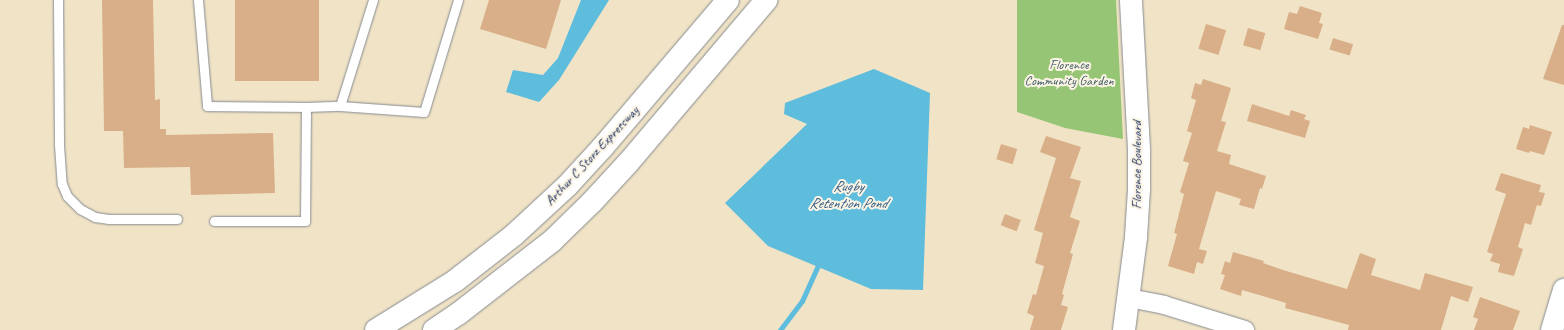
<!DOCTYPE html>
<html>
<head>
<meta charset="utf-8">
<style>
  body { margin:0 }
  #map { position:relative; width:1564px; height:330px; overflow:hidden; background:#f1e4c6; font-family:Caveat,sans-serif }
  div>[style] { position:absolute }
  .green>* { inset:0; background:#96c675 }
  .water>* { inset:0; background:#5ebcdc }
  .stream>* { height:5px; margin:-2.5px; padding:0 2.5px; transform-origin:2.5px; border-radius:2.5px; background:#5ebcdc }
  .building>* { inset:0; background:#d8af88; transform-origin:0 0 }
  .roads { filter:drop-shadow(0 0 1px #868a92) drop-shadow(0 0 1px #868a92) }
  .lane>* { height:9px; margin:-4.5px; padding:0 4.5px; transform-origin:4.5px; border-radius:4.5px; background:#fff }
  .street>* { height:18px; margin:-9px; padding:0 9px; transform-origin:9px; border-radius:9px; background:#fff }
  .secondary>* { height:22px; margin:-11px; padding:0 11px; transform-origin:11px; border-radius:11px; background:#fff }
  .highway>* { height:22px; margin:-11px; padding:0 11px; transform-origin:11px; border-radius:11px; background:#fff }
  span { translate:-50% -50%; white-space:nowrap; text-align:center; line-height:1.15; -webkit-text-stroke:4px #fcf5e5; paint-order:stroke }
  .park-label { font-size:14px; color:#405c65 }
  .street-label { font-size:14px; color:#1b2f5e }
  .water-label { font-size:15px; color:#2f5984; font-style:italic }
</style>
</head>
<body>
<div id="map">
  <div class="green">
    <div style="clip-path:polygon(1017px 0,1116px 0,1123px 139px,1065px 128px,1017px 112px)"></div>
  </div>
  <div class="water">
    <div style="clip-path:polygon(581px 0,609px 0,559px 80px,539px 102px,506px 92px,513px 70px,543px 75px,558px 58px)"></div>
    <div style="clip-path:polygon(874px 69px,930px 93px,923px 290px,871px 289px,768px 246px,725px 203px,807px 124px,784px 114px,785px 103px)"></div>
  </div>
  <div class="stream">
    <div style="left:780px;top:330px;width:36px;rotate:-53deg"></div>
    <div style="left:802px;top:301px;width:44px;rotate:-65.8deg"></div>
  </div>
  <div class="building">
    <div style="clip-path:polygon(102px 0,153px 0,155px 100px,160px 99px,160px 129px,166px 129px,166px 135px,273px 133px,275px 193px,191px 195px,190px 167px,124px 168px,123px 131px,104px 131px)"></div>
    <div style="left:235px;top:0;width:84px;height:81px"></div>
    <div style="clip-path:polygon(489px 0,561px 0,546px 49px,480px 29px)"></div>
    <div style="clip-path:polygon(1300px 6px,1322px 13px,1319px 23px,1323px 24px,1318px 39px,1284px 29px,1289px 12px,1297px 14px)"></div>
    <div style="left:1206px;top:24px;width:21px;height:26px;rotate:17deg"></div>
    <div style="clip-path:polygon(1562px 25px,1564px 25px,1564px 85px,1543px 79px)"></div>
    <div style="left:1248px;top:28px;width:18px;height:18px;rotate:16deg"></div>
    <div style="left:1333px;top:38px;width:21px;height:12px;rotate:17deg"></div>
    <div style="clip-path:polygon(1203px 79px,1231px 88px,1221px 121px,1226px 122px,1217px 151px,1231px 155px,1229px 164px,1266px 176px,1262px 189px,1260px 188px,1254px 209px,1239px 205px,1241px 199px,1216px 191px,1199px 249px,1207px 251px,1203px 264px,1197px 262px,1194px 274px,1168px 266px,1177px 234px,1174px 233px,1184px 194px,1180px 192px,1189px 163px,1183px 161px,1191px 136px,1192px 133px,1187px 131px,1196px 100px,1191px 98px,1195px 83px,1201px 85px)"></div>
    <div style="clip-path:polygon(1252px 104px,1289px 116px,1291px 110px,1306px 115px,1304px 119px,1310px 121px,1305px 138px,1247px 121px)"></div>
    <div style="clip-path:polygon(1530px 125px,1552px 132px,1544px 155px,1530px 151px,1529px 153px,1516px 149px,1523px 127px,1529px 129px)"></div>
    <div style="clip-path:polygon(1046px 136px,1081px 147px,1070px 178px,1081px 181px,1070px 217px,1080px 221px,1070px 253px,1073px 254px,1062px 294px,1064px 295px,1061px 305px,1068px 307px,1061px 330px,1030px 330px,1034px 316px,1027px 313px,1033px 294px,1036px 295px,1044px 266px,1035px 263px,1043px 233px,1034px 230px,1056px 158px,1040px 152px)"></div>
    <div style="left:1001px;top:144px;width:17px;height:16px;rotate:17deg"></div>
    <div style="clip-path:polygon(1501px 173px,1541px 185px,1539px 192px,1545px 193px,1541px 206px,1537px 205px,1531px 225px,1525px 223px,1518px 247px,1523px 249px,1514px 276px,1498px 272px,1500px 264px,1490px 261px,1493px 254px,1487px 252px,1506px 194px,1495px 190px)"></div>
    <div style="left:1005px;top:214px;width:17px;height:12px;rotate:21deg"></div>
    <div style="clip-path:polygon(1233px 252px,1264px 261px,1263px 263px,1283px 270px,1347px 289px,1360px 253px,1376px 259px,1371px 275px,1420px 290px,1425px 273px,1473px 287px,1468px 302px,1451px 296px,1441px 330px,1348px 330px,1349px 325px,1285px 308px,1286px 303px,1242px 290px,1241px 296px,1220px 289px,1225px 275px,1221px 274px,1225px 261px,1230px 263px)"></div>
    <div style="clip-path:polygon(1480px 297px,1520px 311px,1513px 330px,1474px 330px,1478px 319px,1473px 317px)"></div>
  </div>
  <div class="roads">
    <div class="lane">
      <div style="left:58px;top:0;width:145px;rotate:89.6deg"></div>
      <div style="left:59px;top:145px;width:39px;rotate:86deg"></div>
      <div style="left:62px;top:184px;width:13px;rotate:67deg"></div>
      <div style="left:67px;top:196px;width:18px;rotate:45deg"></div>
      <div style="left:80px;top:209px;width:17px;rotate:28deg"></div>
      <div style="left:95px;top:217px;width:14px;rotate:8deg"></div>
      <div style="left:109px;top:219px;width:68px"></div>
      <div style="left:198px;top:0;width:106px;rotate:85.1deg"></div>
      <div style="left:207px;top:106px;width:99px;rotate:0.6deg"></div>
      <div style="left:306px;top:107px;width:114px;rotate:90.5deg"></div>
      <div style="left:305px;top:221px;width:91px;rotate:180deg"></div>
      <div style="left:340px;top:106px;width:111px;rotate:-72.7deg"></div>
      <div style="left:306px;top:107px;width:34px;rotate:-2deg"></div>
      <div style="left:340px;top:106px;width:84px;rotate:4.1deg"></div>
      <div style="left:424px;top:112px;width:117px;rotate:-73.1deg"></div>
    </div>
    <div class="street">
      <div style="left:1129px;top:298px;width:36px;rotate:11deg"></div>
      <div style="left:1164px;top:305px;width:85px;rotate:17.2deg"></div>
    </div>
    <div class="secondary">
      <div style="left:1124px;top:330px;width:94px;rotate:-82.6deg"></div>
      <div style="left:1136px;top:237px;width:48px;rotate:-86.4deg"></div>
      <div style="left:1139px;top:189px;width:40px;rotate:-90deg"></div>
      <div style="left:1139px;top:149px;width:149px;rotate:-93.1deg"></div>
      <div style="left:1552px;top:330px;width:42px;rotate:-73.3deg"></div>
    </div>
    <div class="highway">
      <div style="left:376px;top:330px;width:93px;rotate:-31.8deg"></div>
      <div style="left:455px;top:281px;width:75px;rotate:-37.9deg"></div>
      <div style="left:514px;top:235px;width:72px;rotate:-42.8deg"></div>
      <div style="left:567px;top:186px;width:52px;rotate:-47.4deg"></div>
      <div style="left:602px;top:148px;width:194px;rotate:-49.6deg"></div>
      <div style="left:434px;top:330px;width:29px;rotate:-34deg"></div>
      <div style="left:458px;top:314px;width:119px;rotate:-37.8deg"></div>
      <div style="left:552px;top:241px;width:56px;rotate:-44.3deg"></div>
      <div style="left:592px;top:202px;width:53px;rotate:-47.3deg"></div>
      <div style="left:628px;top:163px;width:214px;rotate:-49.7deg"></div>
    </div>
  </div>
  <div class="park-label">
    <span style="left:1069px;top:73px">Florence<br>Community Garden</span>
  </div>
  <div class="street-label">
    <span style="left:592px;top:156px;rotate:-47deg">Arthur C Storz Expressway</span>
    <span style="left:1137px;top:165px;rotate:-90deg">Florence Boulevard</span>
  </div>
  <div class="water-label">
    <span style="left:848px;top:195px">Rugby<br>Retention Pond</span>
  </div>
</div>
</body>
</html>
